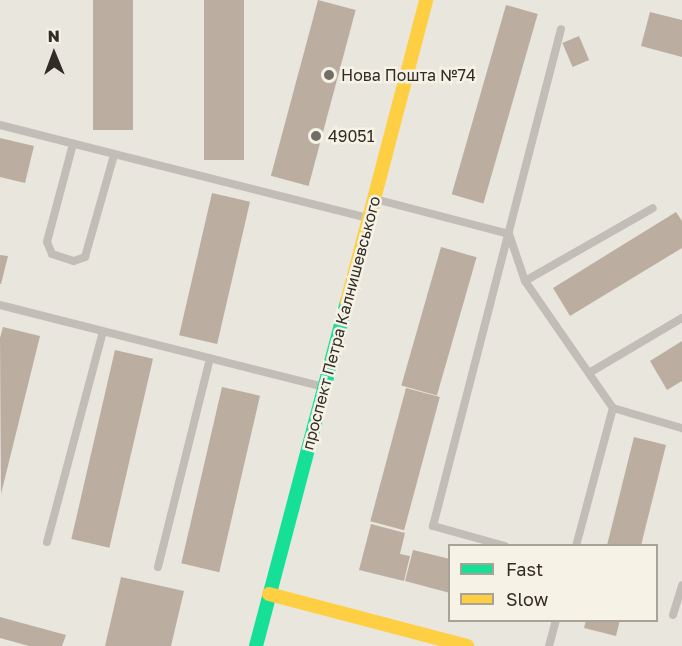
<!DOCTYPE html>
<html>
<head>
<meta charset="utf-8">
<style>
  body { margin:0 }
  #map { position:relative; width:682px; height:646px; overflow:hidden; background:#e9e6de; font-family:"Golos Text",sans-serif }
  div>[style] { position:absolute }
  .building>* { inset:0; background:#bbaea1; transform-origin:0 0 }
  .lane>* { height:8px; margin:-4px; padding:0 4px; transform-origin:4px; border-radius:4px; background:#c2beb7 }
  .fast>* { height:14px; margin:-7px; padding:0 7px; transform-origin:7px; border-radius:7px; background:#16e098 }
  .slow>* { height:14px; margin:-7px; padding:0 7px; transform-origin:7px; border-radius:7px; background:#ffcf43 }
  .dots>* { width:16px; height:16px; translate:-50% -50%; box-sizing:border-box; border:3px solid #f6f2e5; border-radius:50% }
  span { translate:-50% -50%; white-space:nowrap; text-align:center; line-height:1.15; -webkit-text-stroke:5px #f6f2e5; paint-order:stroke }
  .poi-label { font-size:16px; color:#322c26 }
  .left { translate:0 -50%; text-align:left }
  .street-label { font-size:16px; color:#322c26 }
  .legend { position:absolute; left:448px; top:544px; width:210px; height:78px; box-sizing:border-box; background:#f6f2e5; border:2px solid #a8a399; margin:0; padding:8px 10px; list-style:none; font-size:18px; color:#322c26 }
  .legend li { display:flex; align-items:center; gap:12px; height:30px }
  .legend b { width:30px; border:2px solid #a8a399 }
  .north { position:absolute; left:24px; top:24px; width:60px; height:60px; -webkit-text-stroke:4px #f6f2e5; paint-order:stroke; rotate:359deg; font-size:16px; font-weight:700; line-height:24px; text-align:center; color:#322c26 }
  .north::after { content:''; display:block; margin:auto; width:21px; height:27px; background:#322c26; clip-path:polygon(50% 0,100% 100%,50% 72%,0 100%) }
</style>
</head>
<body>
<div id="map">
  <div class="building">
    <div style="left:93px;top:0;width:40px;height:130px"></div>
    <div style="left:204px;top:0;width:40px;height:160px"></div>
    <div style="left:318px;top:0;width:39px;height:182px;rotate:15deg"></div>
    <div style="left:506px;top:5px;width:33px;height:197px;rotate:16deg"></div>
    <div style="clip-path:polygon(650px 12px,682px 20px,682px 57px,641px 46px)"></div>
    <div style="left:579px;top:36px;width:26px;height:18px;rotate:67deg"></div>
    <div style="clip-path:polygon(0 138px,34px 146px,25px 183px,0 177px)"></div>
    <div style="left:212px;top:193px;width:39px;height:146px;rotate:13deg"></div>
    <div style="clip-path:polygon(676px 212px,682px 221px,682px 248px,570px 316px,553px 288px)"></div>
    <div style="left:441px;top:247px;width:37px;height:144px;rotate:16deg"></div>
    <div style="clip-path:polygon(0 255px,8px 256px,1px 284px,0 284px)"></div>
    <div style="clip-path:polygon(3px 327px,40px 336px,1px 494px,0 338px)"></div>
    <div style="clip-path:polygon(682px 341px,682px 381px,667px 390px,650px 361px)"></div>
    <div style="left:115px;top:350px;width:39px;height:194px;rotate:13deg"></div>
    <div style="left:222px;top:387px;width:39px;height:181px;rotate:13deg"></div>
    <div style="left:406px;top:388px;width:35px;height:138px;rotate:15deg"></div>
    <div style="left:634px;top:437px;width:33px;height:113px;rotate:14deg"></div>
    <div style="clip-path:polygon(371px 524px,405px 533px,400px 554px,410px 556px,404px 581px,359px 570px)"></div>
    <div style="clip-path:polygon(413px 550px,450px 559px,450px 593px,405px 581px)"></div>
    <div style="clip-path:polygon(121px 577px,184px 591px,171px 646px,105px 646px)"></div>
    <div style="clip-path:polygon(0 617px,66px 635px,62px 646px,29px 646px,0 638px)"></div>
    <div style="clip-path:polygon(586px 620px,620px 620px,616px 636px,584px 628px)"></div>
  </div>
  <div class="lane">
    <div style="left:0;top:125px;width:380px;rotate:14.2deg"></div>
    <div style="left:73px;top:144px;width:101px;rotate:104.9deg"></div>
    <div style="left:47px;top:242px;width:13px;rotate:67deg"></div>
    <div style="left:52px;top:254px;width:23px;rotate:18deg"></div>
    <div style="left:74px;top:261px;width:12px;rotate:-20deg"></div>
    <div style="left:85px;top:257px;width:106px;rotate:-74.1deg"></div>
    <div style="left:375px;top:199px;width:138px;rotate:14.6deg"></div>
    <div style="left:509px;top:234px;width:50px;rotate:71.2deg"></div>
    <div style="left:525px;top:281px;width:155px;rotate:55.3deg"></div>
    <div style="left:525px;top:281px;width:147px;rotate:-29.7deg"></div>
    <div style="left:0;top:305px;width:333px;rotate:14.2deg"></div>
    <div style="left:589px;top:373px;width:108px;rotate:-30.6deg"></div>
    <div style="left:47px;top:542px;width:217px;rotate:-75.1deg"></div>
    <div style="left:505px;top:546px;width:75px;rotate:-164.5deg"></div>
    <div style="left:433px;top:526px;width:513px;rotate:-75.56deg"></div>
    <div style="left:576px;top:546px;width:143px;rotate:-75deg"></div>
    <div style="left:613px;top:408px;width:72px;rotate:16.2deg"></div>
    <div style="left:158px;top:567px;width:215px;rotate:-76deg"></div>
    <div style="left:673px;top:615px;width:31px;rotate:-73deg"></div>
    <div style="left:549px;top:646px;width:27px;rotate:-75deg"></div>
  </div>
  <div class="fast">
    <div style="left:256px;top:646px;width:356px;rotate:-75.2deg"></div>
  </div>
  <div class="slow">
    <div style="left:347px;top:302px;width:312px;rotate:-75.3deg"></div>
    <div style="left:269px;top:594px;width:205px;rotate:14.7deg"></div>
  </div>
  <div class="dots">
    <div style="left:329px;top:75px;background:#726d66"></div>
    <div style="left:316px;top:136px;background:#726d66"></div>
  </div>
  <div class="poi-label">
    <span class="left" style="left:341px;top:75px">Нова Пошта №74</span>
    <span class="left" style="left:328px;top:136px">49051</span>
  </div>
  <div class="street-label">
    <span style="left:341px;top:323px;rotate:-75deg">проспект Петра Калнишевського</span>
  </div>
  <ul class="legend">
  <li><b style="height:8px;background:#16e098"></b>Fast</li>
  <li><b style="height:8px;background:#ffcf43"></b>Slow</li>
  </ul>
  <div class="north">N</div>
</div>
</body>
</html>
